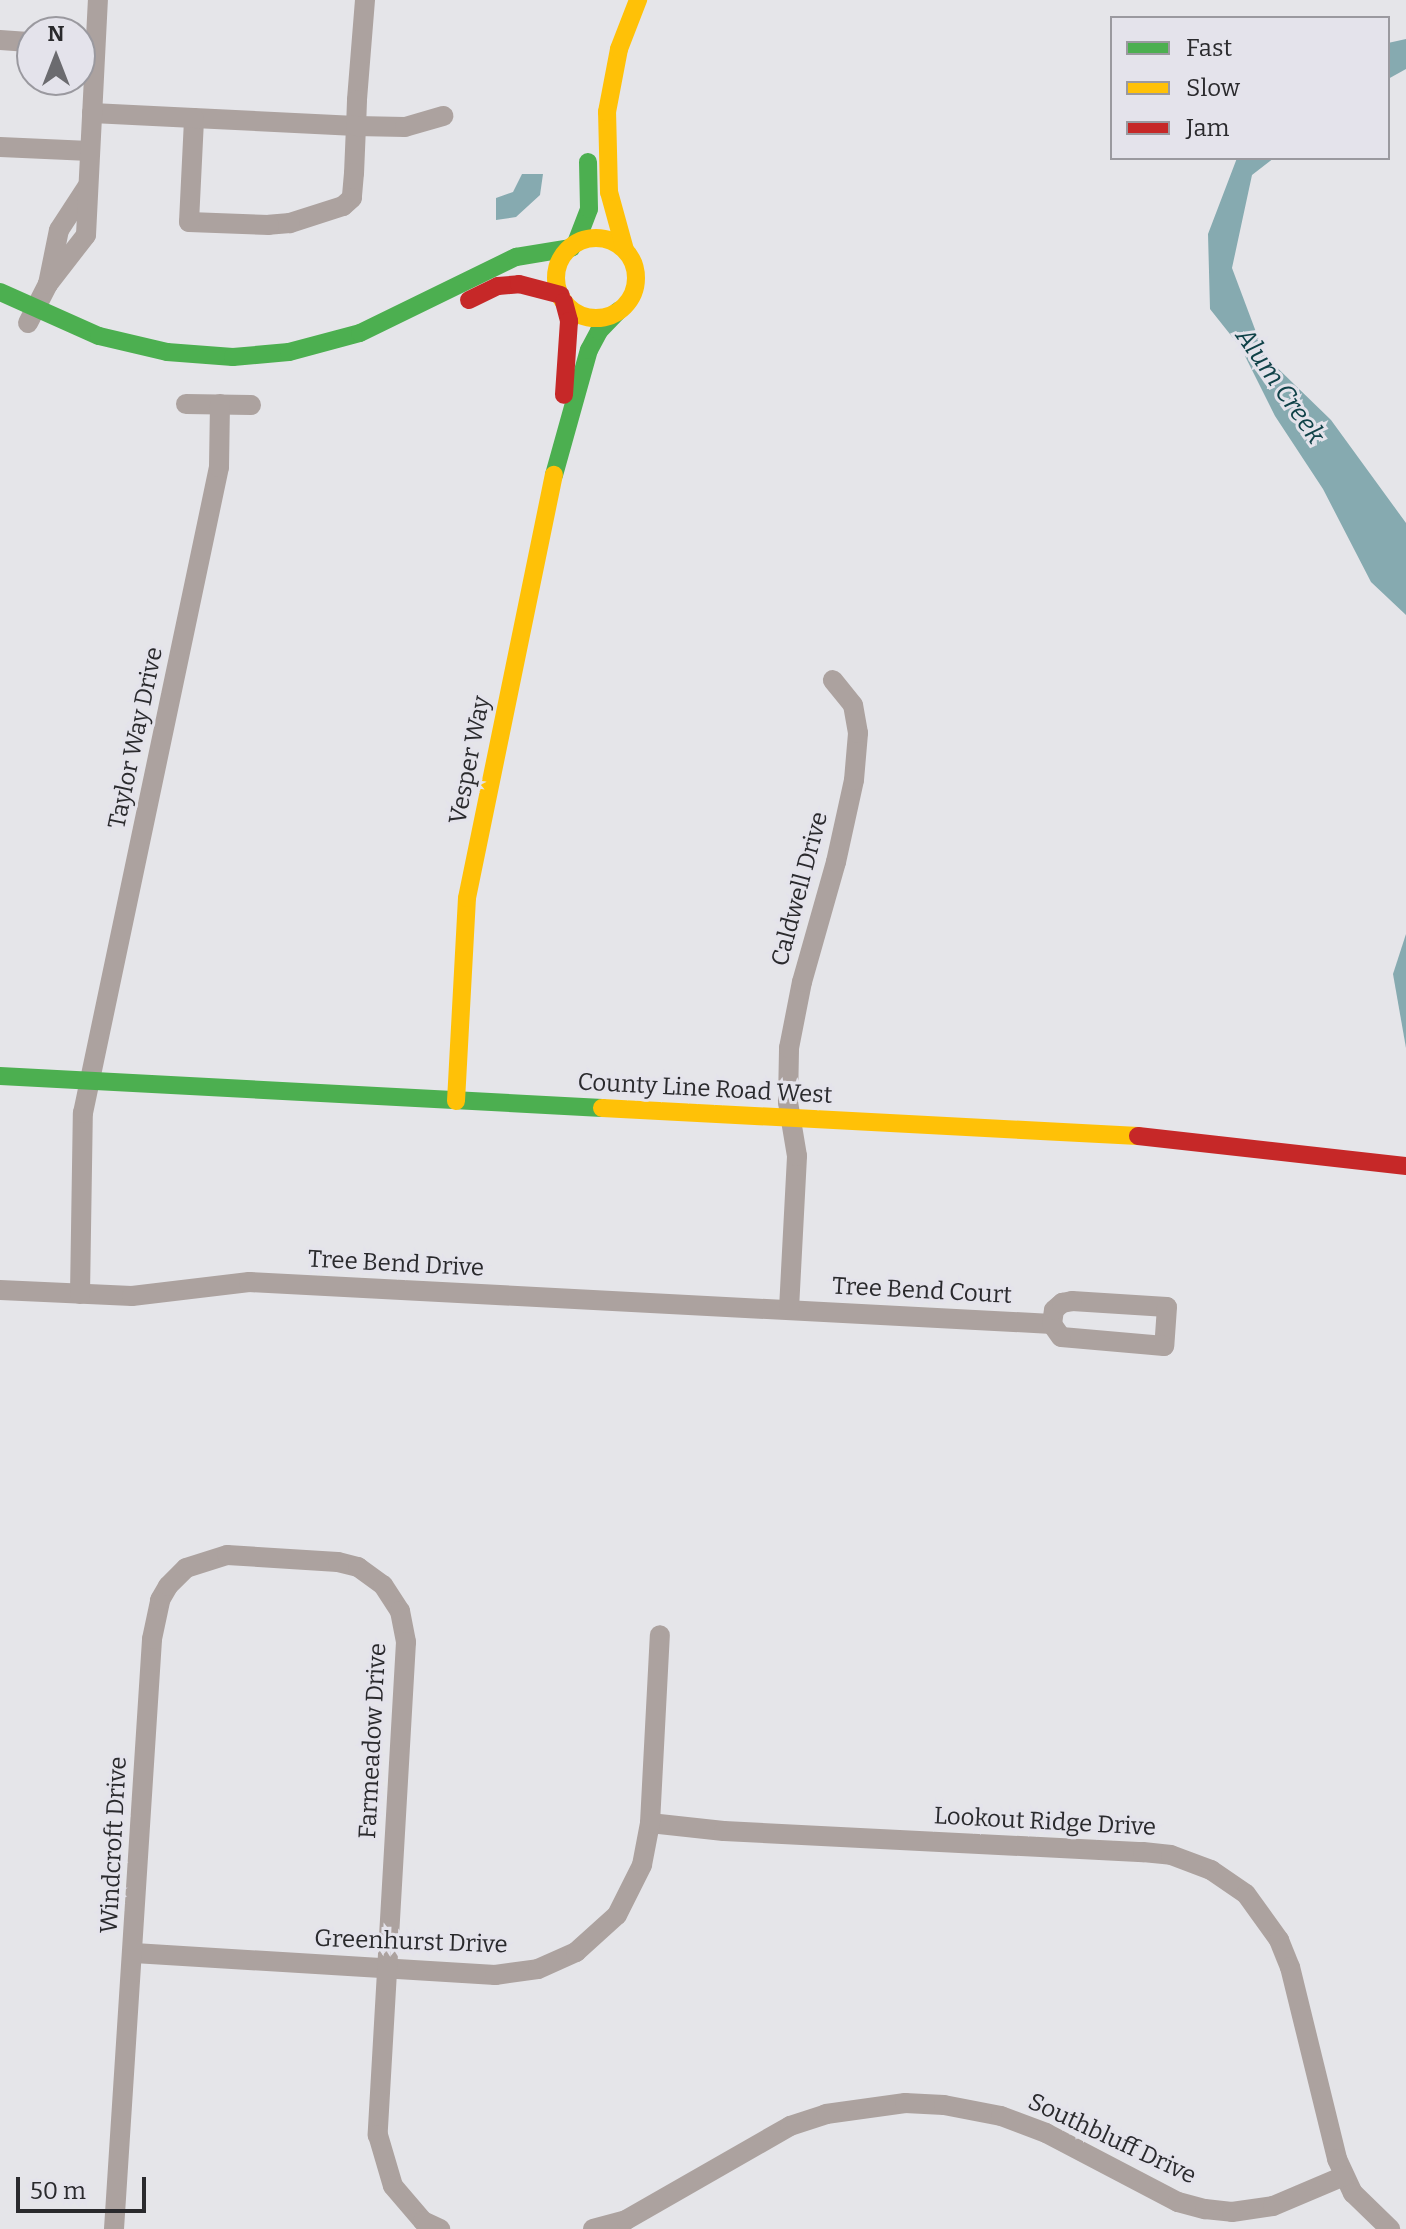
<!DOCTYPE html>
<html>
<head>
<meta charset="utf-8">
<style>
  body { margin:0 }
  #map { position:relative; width:1406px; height:2229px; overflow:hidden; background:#e5e5e9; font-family:Bitter,serif }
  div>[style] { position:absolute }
  .water>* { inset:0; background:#86aab0 }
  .street>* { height:20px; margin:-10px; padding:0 10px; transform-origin:10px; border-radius:10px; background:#aca29f }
  .fast>* { height:18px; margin:-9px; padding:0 9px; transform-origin:9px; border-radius:9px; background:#4caf50 }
  .slow>* { height:18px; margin:-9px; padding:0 9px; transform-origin:9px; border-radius:9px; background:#ffc107 }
  .slow>.ring { margin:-9px; padding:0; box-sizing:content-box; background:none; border:18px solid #ffc107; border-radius:50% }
  .jam>* { height:18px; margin:-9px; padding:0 9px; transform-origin:9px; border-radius:9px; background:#c62828 }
  span { translate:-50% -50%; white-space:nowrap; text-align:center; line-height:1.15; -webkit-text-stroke:6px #e4e3eb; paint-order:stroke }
  .street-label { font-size:24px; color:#2a2a2d }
  .water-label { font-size:26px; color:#104248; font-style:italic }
  .legend { position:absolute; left:1110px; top:16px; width:280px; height:144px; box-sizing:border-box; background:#e4e3eb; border:2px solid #9a999f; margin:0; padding:10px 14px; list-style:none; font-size:24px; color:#2a2a2d }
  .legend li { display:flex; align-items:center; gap:16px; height:40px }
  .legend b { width:40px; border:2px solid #9a999f }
  .north { position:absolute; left:16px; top:16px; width:80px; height:80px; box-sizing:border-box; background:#e4e3eb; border:2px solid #9a999f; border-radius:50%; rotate:0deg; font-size:22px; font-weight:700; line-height:32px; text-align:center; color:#2a2a2d }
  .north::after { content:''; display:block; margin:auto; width:28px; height:36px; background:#6b6b6f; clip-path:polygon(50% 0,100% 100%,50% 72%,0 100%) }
  .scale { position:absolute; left:16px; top:2177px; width:130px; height:36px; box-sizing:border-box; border:4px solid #2a2a2d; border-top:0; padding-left:10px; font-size:24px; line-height:28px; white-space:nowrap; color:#2a2a2d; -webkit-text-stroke:6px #e4e3eb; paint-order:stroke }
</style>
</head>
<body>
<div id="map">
  <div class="water">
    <div style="clip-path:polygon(1406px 39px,1406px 69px,1388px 79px,1388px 43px)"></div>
    <div style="clip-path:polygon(1237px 158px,1274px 158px,1252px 175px,1232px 268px,1265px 356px,1331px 420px,1406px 523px,1406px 615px,1371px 582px,1323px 489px,1275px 416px,1241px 348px,1210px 309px,1208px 234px)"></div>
    <div style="clip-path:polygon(522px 174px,543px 174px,540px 195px,516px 217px,496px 220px,496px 198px,513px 192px)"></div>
    <div style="clip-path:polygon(1406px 934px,1406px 1048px,1393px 974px)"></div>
  </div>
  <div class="street">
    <div style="left:365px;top:0;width:100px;rotate:94.6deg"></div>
    <div style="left:357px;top:100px;width:26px;rotate:92deg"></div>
    <div style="left:356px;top:126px;width:47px;rotate:92.4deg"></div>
    <div style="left:354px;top:173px;width:25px;rotate:95deg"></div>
    <div style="left:352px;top:198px;width:12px;rotate:138deg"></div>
    <div style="left:343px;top:206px;width:56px;rotate:162.2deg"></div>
    <div style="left:290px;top:223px;width:21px;rotate:175deg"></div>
    <div style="left:269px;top:225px;width:80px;rotate:-177.9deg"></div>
    <div style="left:189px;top:222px;width:104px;rotate:-87.2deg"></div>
    <div style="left:194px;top:118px;width:162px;rotate:2.8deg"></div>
    <div style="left:356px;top:126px;width:49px;rotate:1.2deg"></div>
    <div style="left:405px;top:127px;width:40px;rotate:-16deg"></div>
    <div style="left:0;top:40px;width:32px;rotate:4deg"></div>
    <div style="left:92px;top:113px;width:102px;rotate:2.8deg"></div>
    <div style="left:0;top:147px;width:90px;rotate:2.5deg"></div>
    <div style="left:48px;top:284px;width:55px;rotate:-78.5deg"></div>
    <div style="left:59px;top:230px;width:51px;rotate:-56.9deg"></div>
    <div style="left:28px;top:323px;width:44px;rotate:-62.9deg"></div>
    <div style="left:48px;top:284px;width:62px;rotate:-52.2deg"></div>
    <div style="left:86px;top:235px;width:235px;rotate:-87.1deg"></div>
    <div style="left:186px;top:404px;width:65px;rotate:0.9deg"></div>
    <div style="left:0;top:1290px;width:132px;rotate:2.6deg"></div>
    <div style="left:132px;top:1296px;width:118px;rotate:-6.8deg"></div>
    <div style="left:249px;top:1282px;width:804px;rotate:2.99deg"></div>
    <div style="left:80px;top:1294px;width:181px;rotate:-89.1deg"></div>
    <div style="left:83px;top:1113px;width:660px;rotate:-78.11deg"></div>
    <div style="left:219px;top:467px;width:63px;rotate:-89.1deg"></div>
    <div style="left:1072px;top:1301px;width:95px;rotate:3.6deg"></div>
    <div style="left:1167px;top:1307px;width:39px;rotate:94deg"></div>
    <div style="left:1164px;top:1346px;width:103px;rotate:-175deg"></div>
    <div style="left:1061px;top:1337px;width:16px;rotate:-125deg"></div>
    <div style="left:1052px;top:1324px;width:14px;rotate:-82deg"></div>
    <div style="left:1054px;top:1310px;width:11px;rotate:-41deg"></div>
    <div style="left:1062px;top:1303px;width:10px;rotate:-11deg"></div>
    <div style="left:789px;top:1309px;width:153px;rotate:-87deg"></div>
    <div style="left:797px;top:1156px;width:55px;rotate:-99.5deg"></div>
    <div style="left:788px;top:1102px;width:54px;rotate:-88.9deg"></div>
    <div style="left:789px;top:1048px;width:67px;rotate:-78.9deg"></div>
    <div style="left:802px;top:982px;width:125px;rotate:-74.2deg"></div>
    <div style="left:836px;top:862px;width:84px;rotate:-77.6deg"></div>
    <div style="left:854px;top:780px;width:47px;rotate:-85.1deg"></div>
    <div style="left:858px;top:733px;width:28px;rotate:-100deg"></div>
    <div style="left:853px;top:705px;width:32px;rotate:-129deg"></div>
    <div style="left:650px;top:1823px;width:74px;rotate:6.2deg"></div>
    <div style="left:724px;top:1831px;width:420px;rotate:2.9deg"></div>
    <div style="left:1143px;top:1852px;width:28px;rotate:6deg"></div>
    <div style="left:1171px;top:1855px;width:43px;rotate:20.6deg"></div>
    <div style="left:1211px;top:1870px;width:42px;rotate:34.4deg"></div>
    <div style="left:1246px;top:1894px;width:57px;rotate:54.3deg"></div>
    <div style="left:1279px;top:1940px;width:29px;rotate:68deg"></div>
    <div style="left:1290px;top:1967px;width:198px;rotate:76.2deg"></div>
    <div style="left:1337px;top:2159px;width:38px;rotate:65deg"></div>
    <div style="left:1353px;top:2193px;width:52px;rotate:44.2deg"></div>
    <div style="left:134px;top:1953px;width:362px;rotate:3.5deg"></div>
    <div style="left:495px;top:1975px;width:43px;rotate:-7.9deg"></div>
    <div style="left:538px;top:1969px;width:42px;rotate:-24.1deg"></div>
    <div style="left:576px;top:1952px;width:55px;rotate:-42.1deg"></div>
    <div style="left:617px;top:1915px;width:56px;rotate:-63.4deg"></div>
    <div style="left:642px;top:1865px;width:43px;rotate:-79.2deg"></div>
    <div style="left:650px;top:1823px;width:188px;rotate:-87deg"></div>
    <div style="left:114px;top:2229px;width:591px;rotate:-86.31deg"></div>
    <div style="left:152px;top:1639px;width:40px;rotate:-78deg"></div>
    <div style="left:160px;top:1600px;width:16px;rotate:-60deg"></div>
    <div style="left:168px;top:1586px;width:25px;rotate:-45deg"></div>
    <div style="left:186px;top:1568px;width:43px;rotate:-17.6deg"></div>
    <div style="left:227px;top:1555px;width:111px;rotate:3.6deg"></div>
    <div style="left:338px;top:1562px;width:21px;rotate:14deg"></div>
    <div style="left:358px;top:1567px;width:31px;rotate:36deg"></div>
    <div style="left:383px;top:1585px;width:31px;rotate:57deg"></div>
    <div style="left:400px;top:1611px;width:32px;rotate:79deg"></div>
    <div style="left:406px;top:1642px;width:494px;rotate:93.3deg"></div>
    <div style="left:378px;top:2135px;width:53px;rotate:73.6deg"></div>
    <div style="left:393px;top:2186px;width:46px;rotate:49.4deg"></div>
    <div style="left:423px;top:2221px;width:19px;rotate:25deg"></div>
    <div style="left:593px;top:2229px;width:34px;rotate:-15deg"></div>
    <div style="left:626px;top:2220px;width:189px;rotate:-29.8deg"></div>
    <div style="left:790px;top:2126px;width:38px;rotate:-18deg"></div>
    <div style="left:826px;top:2114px;width:80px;rotate:-7.9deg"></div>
    <div style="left:905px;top:2103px;width:39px;rotate:3deg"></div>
    <div style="left:944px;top:2105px;width:58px;rotate:10.9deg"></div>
    <div style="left:1001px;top:2116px;width:48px;rotate:20.7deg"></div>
    <div style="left:1046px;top:2133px;width:149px;rotate:27.6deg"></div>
    <div style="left:1178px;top:2202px;width:28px;rotate:15deg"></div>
    <div style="left:1205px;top:2209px;width:27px;rotate:6deg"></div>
    <div style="left:1232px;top:2212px;width:41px;rotate:-8.3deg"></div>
    <div style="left:1273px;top:2206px;width:77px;rotate:-22.9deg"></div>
  </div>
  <div class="fast">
    <div style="left:576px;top:243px;width:36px;rotate:-69deg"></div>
    <div style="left:589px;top:209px;width:47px;rotate:-91.2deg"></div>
    <div style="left:0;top:292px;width:108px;rotate:24deg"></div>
    <div style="left:99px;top:336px;width:70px;rotate:13.2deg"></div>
    <div style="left:167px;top:352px;width:66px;rotate:4.3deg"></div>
    <div style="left:233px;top:357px;width:56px;rotate:-5.1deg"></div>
    <div style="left:289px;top:352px;width:73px;rotate:-15deg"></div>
    <div style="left:360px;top:333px;width:174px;rotate:-26deg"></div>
    <div style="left:516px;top:257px;width:56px;rotate:-9.3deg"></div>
    <div style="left:554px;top:475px;width:130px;rotate:-74.4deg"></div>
    <div style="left:589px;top:350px;width:21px;rotate:-62deg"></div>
    <div style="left:599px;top:331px;width:28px;rotate:-46deg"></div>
    <div style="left:0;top:1076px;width:603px;rotate:3.04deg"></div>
  </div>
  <div class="slow">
    <div class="ring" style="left:556px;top:238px;width:62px;height:62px"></div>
    <div style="left:625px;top:250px;width:60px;rotate:-105.4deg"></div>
    <div style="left:609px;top:192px;width:80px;rotate:-91.4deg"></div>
    <div style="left:607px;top:112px;width:64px;rotate:-79.2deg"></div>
    <div style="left:619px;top:49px;width:53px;rotate:-68.8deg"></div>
    <div style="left:456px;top:1101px;width:203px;rotate:-86.9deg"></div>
    <div style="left:467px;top:898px;width:432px;rotate:-78.4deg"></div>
    <div style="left:602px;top:1108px;width:537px;rotate:2.99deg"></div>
  </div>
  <div class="jam">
    <div style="left:469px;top:300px;width:32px;rotate:-26deg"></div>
    <div style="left:498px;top:286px;width:21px;rotate:-5deg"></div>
    <div style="left:519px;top:284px;width:43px;rotate:14.7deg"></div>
    <div style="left:564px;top:302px;width:20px;rotate:75deg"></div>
    <div style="left:569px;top:321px;width:74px;rotate:93.9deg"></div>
    <div style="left:1138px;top:1136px;width:270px;rotate:6.4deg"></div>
  </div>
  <div class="street-label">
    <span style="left:136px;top:738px;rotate:-78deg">Taylor Way Drive</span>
    <span style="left:470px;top:760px;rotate:-79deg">Vesper Way</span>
    <span style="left:800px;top:889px;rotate:-75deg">Caldwell Drive</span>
    <span style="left:705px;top:1089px;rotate:3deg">County Line Road West</span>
    <span style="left:396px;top:1264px;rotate:3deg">Tree Bend Drive</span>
    <span style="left:922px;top:1291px;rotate:3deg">Tree Bend Court</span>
    <span style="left:373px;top:1741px;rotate:-87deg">Farmeadow Drive</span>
    <span style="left:1045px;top:1822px;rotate:3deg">Lookout Ridge Drive</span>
    <span style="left:114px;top:1845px;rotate:-87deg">Windcroft Drive</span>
    <span style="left:411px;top:1942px;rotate:2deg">Greenhurst Drive</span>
    <span style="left:1112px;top:2139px;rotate:25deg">Southbluff Drive</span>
  </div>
  <div class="water-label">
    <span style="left:1280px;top:386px;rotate:55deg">Alum Creek</span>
  </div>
  <ul class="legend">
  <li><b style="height:10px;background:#4caf50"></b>Fast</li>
  <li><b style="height:10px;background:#ffc107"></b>Slow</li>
  <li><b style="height:10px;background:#c62828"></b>Jam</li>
  </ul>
  <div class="north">N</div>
  <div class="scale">50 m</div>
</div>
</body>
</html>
